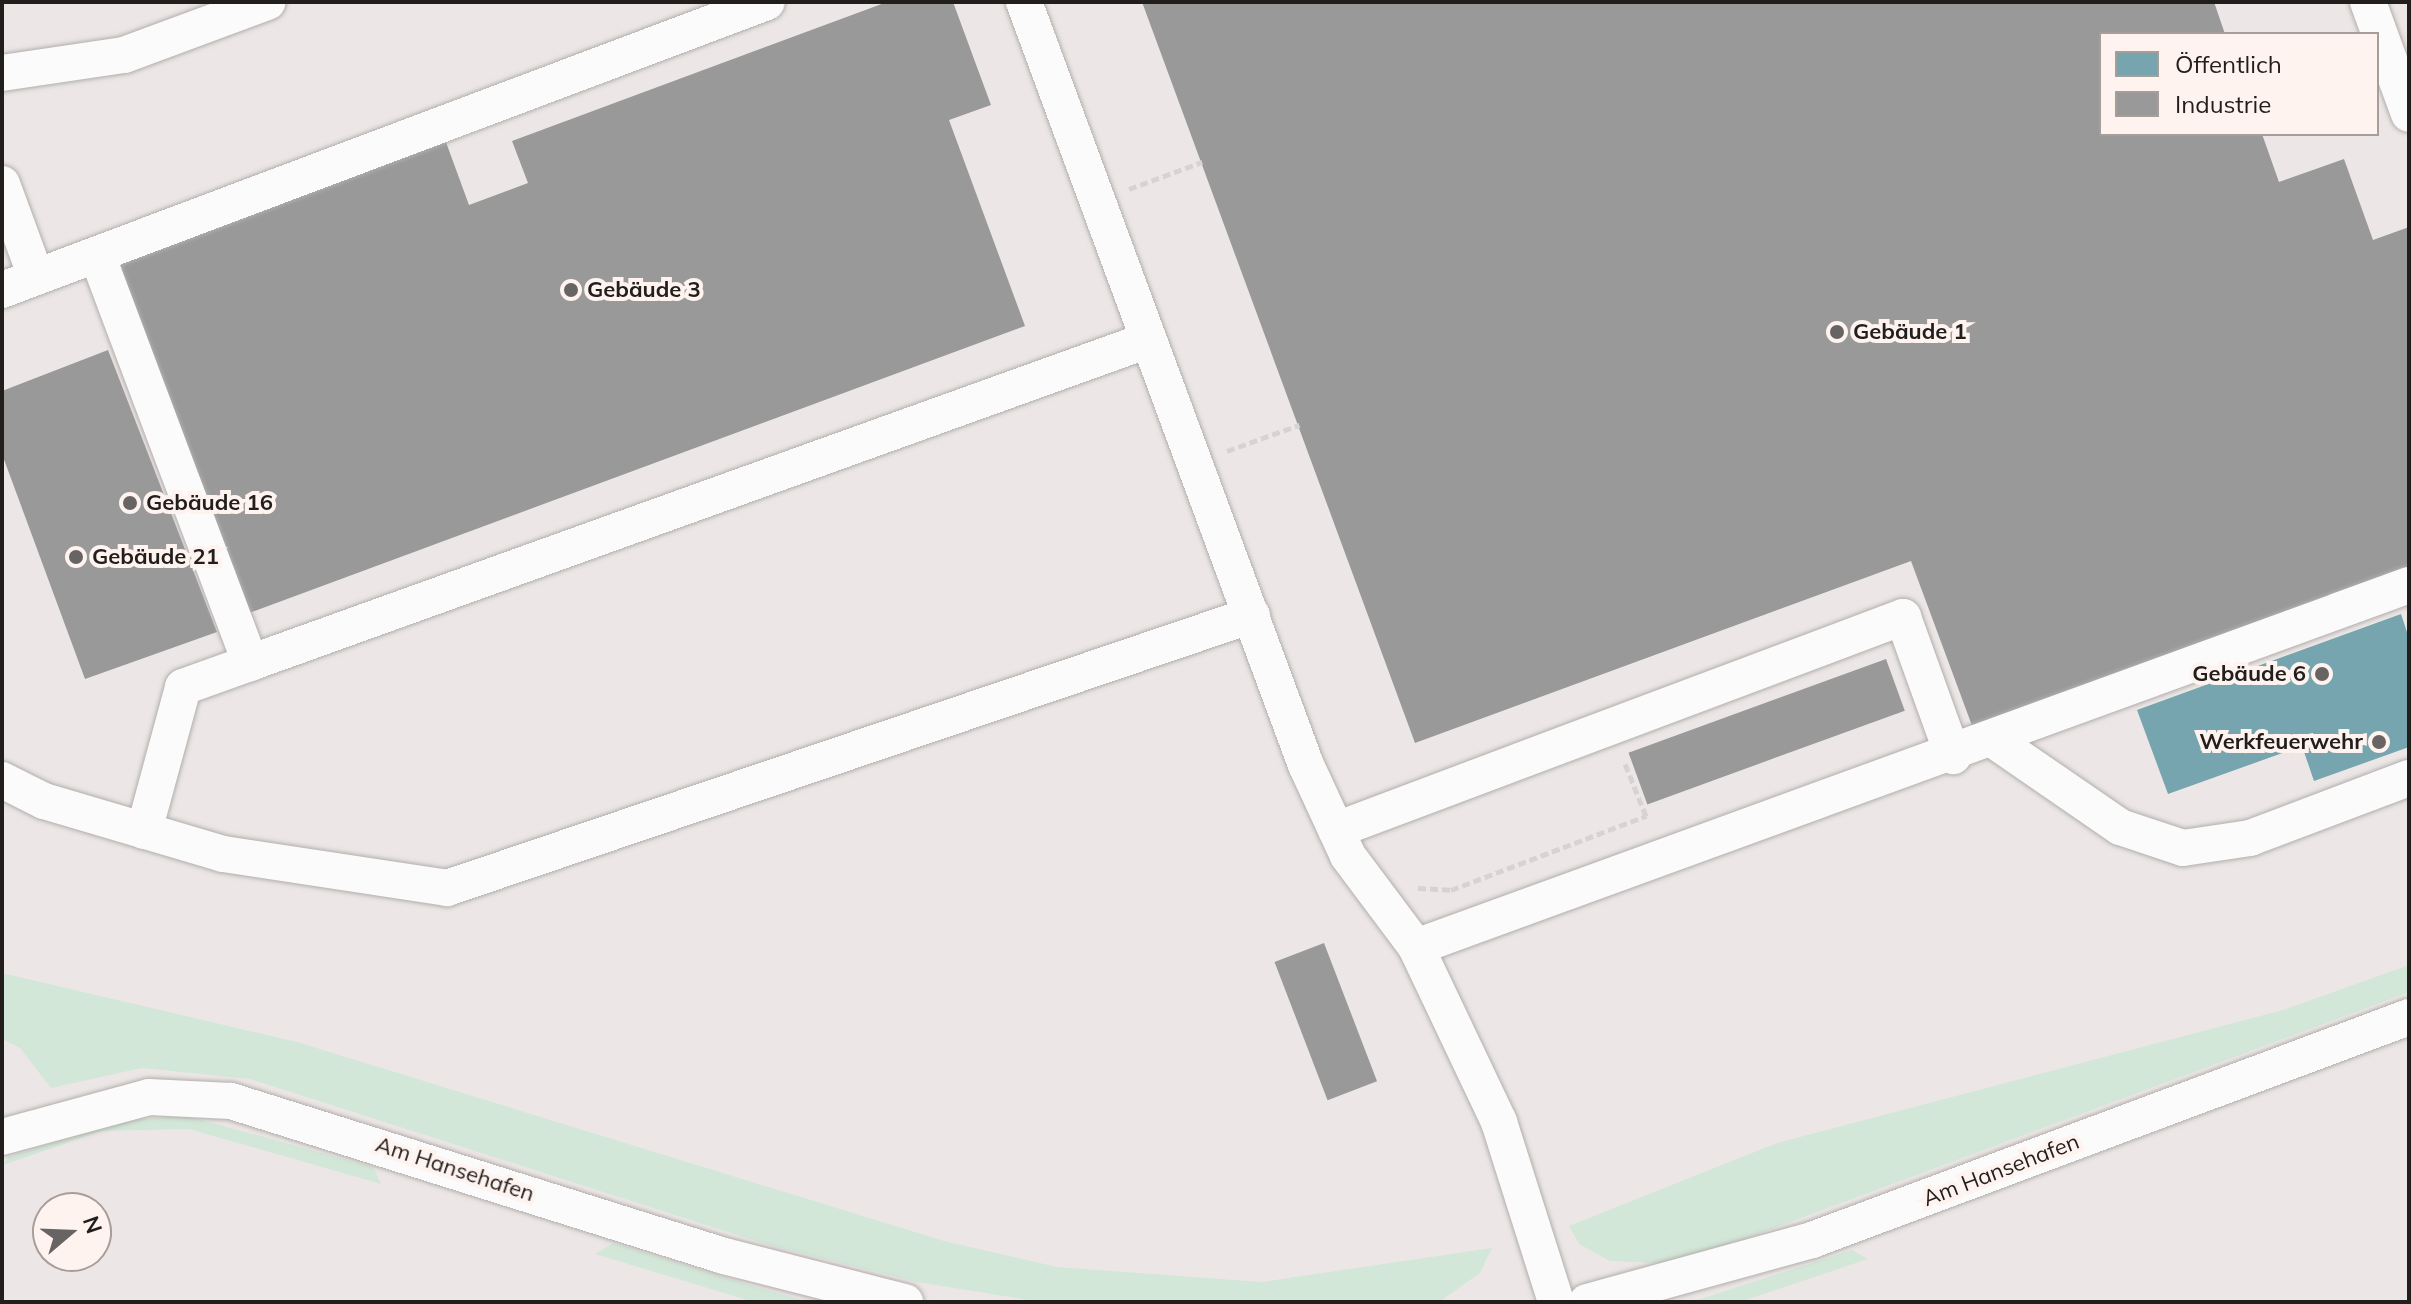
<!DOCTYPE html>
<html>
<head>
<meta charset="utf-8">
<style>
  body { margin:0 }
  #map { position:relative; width:2411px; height:1304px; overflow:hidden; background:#ece7e6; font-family:Mulish,sans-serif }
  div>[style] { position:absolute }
  .green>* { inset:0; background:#d2e7d7 }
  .public>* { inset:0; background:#76a5af }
  .industry>* { inset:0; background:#999; transform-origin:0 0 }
  .path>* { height:5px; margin-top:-2.5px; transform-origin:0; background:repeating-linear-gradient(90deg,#d6d4d3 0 8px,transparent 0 12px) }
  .roads { filter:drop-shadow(0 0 2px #b2aeac) drop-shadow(0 0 2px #b2aeac) }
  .minor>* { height:36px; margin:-18px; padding:0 18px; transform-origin:18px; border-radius:18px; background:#fcfbfb }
  .dots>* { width:22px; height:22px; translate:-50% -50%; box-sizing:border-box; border:4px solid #fef3ef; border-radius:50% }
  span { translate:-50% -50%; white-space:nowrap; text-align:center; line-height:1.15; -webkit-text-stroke:8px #fef3ef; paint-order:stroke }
  .poi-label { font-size:22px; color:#211e1c; font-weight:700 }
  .left { translate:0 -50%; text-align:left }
  .right { translate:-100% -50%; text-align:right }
  .street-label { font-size:22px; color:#211e1c }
  .frame { position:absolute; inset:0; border:4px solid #211e1c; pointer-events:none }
  .legend { position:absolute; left:2099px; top:32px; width:280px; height:104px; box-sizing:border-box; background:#fef3ef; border:2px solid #a69e9b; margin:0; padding:10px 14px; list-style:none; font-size:24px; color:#211e1c }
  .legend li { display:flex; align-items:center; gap:16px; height:40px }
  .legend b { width:40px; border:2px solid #a69e9b }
  .north { position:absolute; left:32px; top:1192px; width:80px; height:80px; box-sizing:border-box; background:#fef3ef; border:2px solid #a69e9b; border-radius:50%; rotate:71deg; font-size:22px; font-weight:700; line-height:32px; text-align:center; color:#211e1c }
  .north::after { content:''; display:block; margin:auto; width:28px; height:36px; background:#686463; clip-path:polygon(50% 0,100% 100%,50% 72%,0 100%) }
</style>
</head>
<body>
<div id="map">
  <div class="green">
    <div style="clip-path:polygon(2409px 965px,2409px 992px,1712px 1251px,1658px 1263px,1610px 1261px,1579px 1244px,1569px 1226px,1777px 1143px,2283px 1010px)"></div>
    <div style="clip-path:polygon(2px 973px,297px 1042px,944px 1241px,1057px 1267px,1261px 1282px,1492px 1248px,1480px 1273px,1439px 1302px,1041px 1302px,917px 1282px,769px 1245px,250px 1079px,142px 1068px,51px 1088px,20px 1048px,2px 1039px)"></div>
    <div style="clip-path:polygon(187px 1116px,373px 1167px,381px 1184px,189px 1129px,102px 1131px,3px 1165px,8px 1157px,125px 1120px)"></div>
    <div style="clip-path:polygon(613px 1243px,756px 1287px,809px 1302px,754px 1302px,595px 1254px)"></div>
    <div style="clip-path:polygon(1852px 1250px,1868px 1259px,1740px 1302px,1691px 1302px)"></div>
  </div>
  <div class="public">
    <div style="clip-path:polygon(2401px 614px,2409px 638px,2409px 747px,2314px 781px,2302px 746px,2168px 794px,2137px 710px)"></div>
  </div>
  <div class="industry">
    <div style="clip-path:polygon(887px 2px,953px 2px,991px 105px,949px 120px,1025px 326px,249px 613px,116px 254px,443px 134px,469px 205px,528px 183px,512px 141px)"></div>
    <div style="clip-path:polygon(1142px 2px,2214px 2px,2225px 34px,2101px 34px,2101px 134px,2262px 134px,2279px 182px,2344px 159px,2373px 240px,2409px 227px,2409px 568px,1974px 731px,1911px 561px,1415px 743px)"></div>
    <div style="clip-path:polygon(108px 350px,217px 632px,85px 679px,2px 454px,2px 391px)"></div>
    <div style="left:1886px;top:659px;width:55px;height:274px;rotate:70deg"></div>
    <div style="left:1324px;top:943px;width:148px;height:53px;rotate:69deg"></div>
  </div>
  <div class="path">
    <div style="left:1129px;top:189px;width:78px;rotate:-20.3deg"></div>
    <div style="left:1227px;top:451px;width:77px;rotate:-19.9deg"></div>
    <div style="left:1418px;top:888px;width:33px;rotate:3deg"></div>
    <div style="left:1451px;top:890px;width:209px;rotate:-20.8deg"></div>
    <div style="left:1646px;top:816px;width:59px;rotate:-111.8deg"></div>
  </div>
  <div class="roads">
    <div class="minor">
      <div style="left:1024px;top:2px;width:813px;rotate:69.72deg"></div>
      <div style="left:1306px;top:765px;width:100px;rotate:65.2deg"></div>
      <div style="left:1348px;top:856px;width:114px;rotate:53.2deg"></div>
      <div style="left:1416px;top:947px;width:194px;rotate:64.6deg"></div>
      <div style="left:1499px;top:1122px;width:189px;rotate:72.4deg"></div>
      <div style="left:2368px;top:2px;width:119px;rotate:69.9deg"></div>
      <div style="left:2px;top:73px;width:123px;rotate:-8.4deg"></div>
      <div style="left:124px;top:55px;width:153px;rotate:-20.3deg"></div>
      <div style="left:2px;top:184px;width:99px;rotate:69.9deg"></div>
      <div style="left:97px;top:255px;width:436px;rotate:69.4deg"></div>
      <div style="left:250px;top:663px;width:954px;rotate:-19.78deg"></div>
      <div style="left:2px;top:290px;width:817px;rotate:-20.63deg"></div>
      <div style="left:1995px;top:741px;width:152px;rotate:34.5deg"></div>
      <div style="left:2120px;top:827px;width:66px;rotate:18.4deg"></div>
      <div style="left:2183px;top:848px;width:68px;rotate:-8.5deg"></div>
      <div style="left:2250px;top:838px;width:170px;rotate:-20.7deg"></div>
      <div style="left:2px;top:780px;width:47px;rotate:26.6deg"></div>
      <div style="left:44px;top:801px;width:187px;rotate:16.5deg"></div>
      <div style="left:223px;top:854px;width:227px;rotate:8.6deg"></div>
      <div style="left:447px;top:888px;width:850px;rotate:-18.73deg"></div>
      <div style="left:1336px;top:830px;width:606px;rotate:-20.59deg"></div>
      <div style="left:1903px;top:617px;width:148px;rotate:70.2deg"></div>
      <div style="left:144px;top:831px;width:149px;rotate:-74.8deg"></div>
      <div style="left:183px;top:687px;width:71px;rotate:-19.7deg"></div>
      <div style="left:1416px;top:947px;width:1057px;rotate:-20.03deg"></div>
      <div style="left:2px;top:1137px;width:152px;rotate:-15.2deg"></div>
      <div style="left:149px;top:1097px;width:82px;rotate:2.8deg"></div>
      <div style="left:231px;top:1101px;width:517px;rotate:17.45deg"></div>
      <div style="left:724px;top:1256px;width:187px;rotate:14.3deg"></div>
      <div style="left:1587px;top:1302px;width:233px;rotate:-15.4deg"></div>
      <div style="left:1812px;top:1240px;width:637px;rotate:-20.48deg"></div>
    </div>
  </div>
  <div class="dots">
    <div style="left:571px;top:290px;background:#686463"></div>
    <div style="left:1837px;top:332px;background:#686463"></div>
    <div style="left:130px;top:503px;background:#686463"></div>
    <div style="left:76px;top:557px;background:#686463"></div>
    <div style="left:2322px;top:674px;background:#686463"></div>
    <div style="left:2379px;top:742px;background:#686463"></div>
  </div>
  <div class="poi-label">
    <span class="left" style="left:587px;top:290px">Gebäude 3</span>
    <span class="left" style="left:1853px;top:332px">Gebäude 1</span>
    <span class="left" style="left:146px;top:503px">Gebäude 16</span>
    <span class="left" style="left:92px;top:557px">Gebäude 21</span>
    <span class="right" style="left:2306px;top:674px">Gebäude 6</span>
    <span class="right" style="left:2363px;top:742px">Werkfeuerwehr</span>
  </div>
  <div class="street-label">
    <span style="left:455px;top:1169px;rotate:18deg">Am Hansehafen</span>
    <span style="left:2001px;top:1170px;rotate:-21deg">Am Hansehafen</span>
  </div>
  <div class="frame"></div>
  <ul class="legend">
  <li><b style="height:22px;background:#76a5af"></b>Öffentlich</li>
  <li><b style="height:22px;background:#999"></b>Industrie</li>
  </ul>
  <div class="north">N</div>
</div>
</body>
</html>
